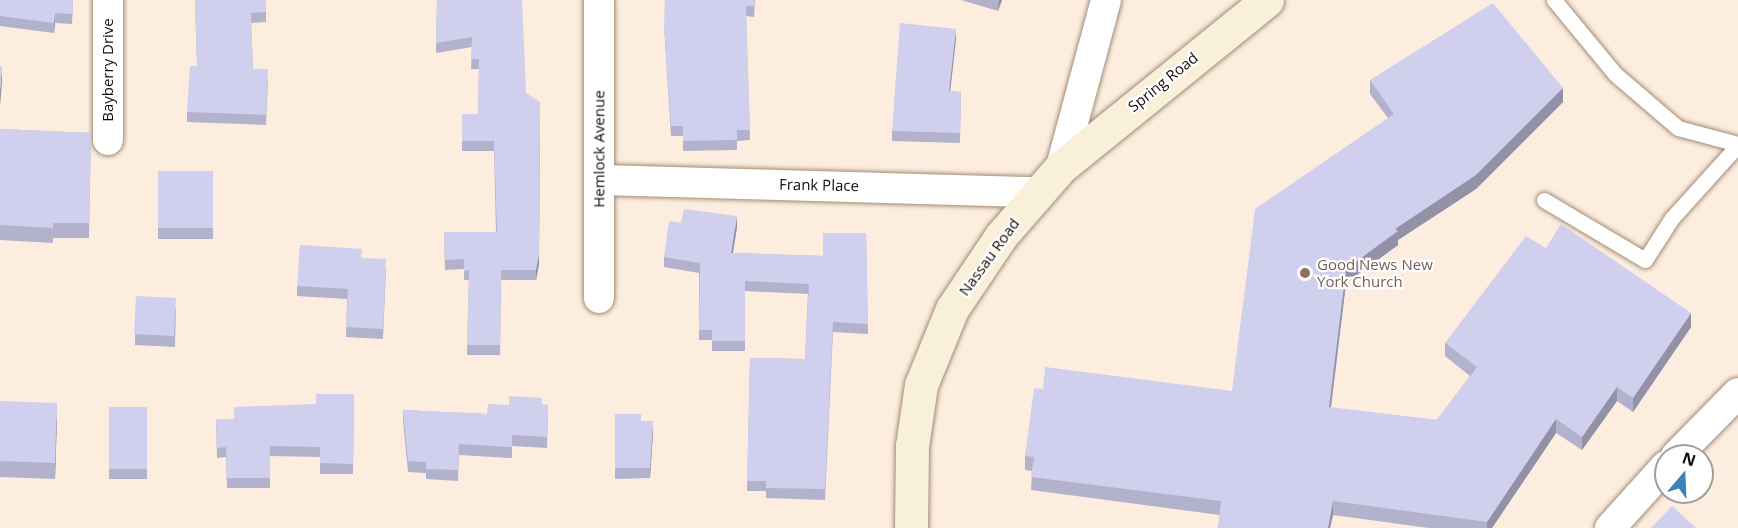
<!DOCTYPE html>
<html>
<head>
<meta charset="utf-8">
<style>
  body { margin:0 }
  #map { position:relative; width:1738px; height:528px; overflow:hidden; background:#fceddf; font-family:"Open Sans",sans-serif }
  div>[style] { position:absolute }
  .roads { filter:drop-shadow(0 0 2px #a28c76) drop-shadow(0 0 2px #a28c76) }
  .service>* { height:15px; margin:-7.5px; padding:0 7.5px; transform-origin:7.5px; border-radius:7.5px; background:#fff }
  .minor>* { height:30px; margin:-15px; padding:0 15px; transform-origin:15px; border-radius:15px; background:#fff }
  .secondary>* { height:33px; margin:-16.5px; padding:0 16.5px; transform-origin:16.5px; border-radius:16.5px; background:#f9f0da }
  .wall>* { inset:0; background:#b3b2cc; transform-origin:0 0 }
  .shaded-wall>* { inset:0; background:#9291a6 }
  .building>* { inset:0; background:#d0cfed; transform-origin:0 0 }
  .dots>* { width:16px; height:16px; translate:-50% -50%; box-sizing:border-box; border:3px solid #fff; border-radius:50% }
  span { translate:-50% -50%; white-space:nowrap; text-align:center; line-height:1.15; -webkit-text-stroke:4.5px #fff; paint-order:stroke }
  .street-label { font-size:15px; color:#150d06 }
  .education-label { font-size:15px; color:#785e54 }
  .left { translate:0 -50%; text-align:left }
  .north { position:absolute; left:1654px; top:444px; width:60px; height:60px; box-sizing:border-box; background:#fff; border:2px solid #a19e9b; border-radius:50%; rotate:19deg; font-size:16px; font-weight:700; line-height:24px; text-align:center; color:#150d06 }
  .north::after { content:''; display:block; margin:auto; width:21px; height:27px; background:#3a84b7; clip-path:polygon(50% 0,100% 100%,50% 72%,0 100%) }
</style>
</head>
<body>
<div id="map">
  <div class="roads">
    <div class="service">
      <div style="left:1554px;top:0;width:96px;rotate:50.5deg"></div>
      <div style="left:1615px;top:74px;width:83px;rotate:40.6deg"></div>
      <div style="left:1678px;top:128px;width:62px;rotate:14.9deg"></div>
      <div style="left:1544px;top:200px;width:117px;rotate:30.7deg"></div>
      <div style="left:1645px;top:260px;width:50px;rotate:-57.3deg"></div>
      <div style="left:1672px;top:218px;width:98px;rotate:-47.9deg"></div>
    </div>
    <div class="minor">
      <div style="left:108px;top:140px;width:140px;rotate:-90deg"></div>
      <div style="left:1061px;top:167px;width:173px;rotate:-74.9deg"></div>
      <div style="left:599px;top:180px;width:439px;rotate:1.6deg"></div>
      <div style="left:599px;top:298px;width:298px;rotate:-90deg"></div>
      <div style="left:1676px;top:456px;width:88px;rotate:-45.5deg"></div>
      <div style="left:1610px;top:528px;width:84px;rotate:-47.9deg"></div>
    </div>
    <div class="secondary">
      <div style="left:911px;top:528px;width:82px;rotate:-89.3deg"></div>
      <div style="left:912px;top:446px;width:62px;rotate:-81.6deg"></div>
      <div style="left:921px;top:385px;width:82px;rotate:-67.8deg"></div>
      <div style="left:952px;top:309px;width:88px;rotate:-56.1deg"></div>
      <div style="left:1001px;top:236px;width:91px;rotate:-49deg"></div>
      <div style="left:1061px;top:167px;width:265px;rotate:-39deg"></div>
    </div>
  </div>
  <div class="wall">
    <div style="clip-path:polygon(0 0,73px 0,72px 24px,55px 23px,54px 33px,0 26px)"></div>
    <div style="clip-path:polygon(195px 0,266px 0,266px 22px,251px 23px,253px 69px,268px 80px,266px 125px,187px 122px,187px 112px,197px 66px)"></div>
    <div style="clip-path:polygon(437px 0,526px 93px,539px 264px,536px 280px,501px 280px,500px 355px,467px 355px,469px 280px,464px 280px,464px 269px,445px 270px,444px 232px,496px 232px,494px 151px,462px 151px,462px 114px,478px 114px,479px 69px,471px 69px,472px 47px,436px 53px)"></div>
    <div style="clip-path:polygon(755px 0,754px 17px,746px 16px,750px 140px,737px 141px,737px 150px,683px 151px,683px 136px,671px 136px,664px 25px)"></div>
    <div style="clip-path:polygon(961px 0,1002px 0,998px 11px)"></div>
    <div style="clip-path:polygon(956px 39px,950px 91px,961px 92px,960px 143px,892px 141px,892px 131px)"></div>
    <div style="clip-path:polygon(1370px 80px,1563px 102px,1476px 189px,1398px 240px,1398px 245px,1346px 283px,1331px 408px,1437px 420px,1470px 376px,1445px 356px,1445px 343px,1546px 248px,1691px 327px,1633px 412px,1617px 401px,1582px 450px,1556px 433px,1492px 528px,1429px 528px,1333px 515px,1330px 528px,1218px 528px,1220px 515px,1031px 490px,1032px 471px,1025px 470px,1025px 456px,1043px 389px,1232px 391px,1388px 118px,1370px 94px)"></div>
    <div style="clip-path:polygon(0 129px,91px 133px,89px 238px,53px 238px,53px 243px,0 240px)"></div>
    <div style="left:213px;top:171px;width:68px;height:55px;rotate:90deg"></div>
    <div style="clip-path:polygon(737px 227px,733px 253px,823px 256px,866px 233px,868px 334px,833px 332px,825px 500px,766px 498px,766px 491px,747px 491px,750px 358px,805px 359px,808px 294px,745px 291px,745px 351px,712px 351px,712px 340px,699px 340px,699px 273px,664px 267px,664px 257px)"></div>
    <div style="clip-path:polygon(362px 258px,386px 269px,383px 339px,346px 337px,347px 299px,297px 296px,297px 286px)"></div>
    <div style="clip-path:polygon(176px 308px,175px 347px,135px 345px,135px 334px)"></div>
    <div style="clip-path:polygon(354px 394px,353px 474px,320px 474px,320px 457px,270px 456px,270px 488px,227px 488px,226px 457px,217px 458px,216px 419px,234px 419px,316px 404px)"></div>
    <div style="clip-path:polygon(0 401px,57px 419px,55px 479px,0 477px)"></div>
    <div style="clip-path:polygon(542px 404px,548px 415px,547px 448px,512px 446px,512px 458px,459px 455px,458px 481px,426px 479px,426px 473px,408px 472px,403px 420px,403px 410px,487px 414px)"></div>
    <div style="left:109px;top:407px;width:38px;height:72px"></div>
    <div style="clip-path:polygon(615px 414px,641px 421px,653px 432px,650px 478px,615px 479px)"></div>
  </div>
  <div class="shaded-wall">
    <div style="clip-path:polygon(999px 0,1002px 0,998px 11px)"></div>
    <div style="clip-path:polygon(55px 13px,55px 23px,54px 33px,54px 23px)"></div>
    <div style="clip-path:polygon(956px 29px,956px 39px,949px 102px,949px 91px)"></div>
    <div style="clip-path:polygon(2px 67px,2px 82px,0 106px,0 90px)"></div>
    <div style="clip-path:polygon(1563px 88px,1563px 102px,1476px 189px,1398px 240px,1398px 245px,1346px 283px,1329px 421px,1329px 407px,1346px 269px)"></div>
    <div style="clip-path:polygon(540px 102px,539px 264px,536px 280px,536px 270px)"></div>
    <div style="clip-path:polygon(737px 216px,737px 227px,731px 263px,731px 253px)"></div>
    <div style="clip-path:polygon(1691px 313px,1691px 327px,1633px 412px,1633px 398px)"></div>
    <div style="clip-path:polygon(1617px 387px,1617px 401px,1582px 450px,1582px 437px)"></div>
    <div style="clip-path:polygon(57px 403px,57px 419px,55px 479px,55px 463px)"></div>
    <div style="clip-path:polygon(1556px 419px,1556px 433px,1492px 528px,1487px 528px,1487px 522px)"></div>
    <div style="clip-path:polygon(653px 421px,653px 432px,650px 478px,650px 468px)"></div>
    <div style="clip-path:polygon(1333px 501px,1333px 515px,1330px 528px,1328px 528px)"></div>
  </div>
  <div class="building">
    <div style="clip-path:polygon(0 0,73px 0,72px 14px,55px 13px,54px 23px,0 16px)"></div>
    <div style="clip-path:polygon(195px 0,266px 0,266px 12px,251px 13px,253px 69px,268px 69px,266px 115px,187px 112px,190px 66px,197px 66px)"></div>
    <div style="clip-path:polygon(437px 0,522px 0,526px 93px,540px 102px,539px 254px,536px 270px,501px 270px,500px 345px,467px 345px,469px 270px,464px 271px,464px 259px,445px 260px,444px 232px,497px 232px,494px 141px,462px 141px,462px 114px,478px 114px,479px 59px,471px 59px,472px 37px,436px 43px)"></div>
    <div style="clip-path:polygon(665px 0,754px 0,754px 6px,746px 6px,750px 130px,737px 130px,737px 140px,683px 141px,683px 126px,671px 126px,664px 25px)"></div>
    <div style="clip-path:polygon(1493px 3px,1563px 88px,1476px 175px,1395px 229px,1398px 231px,1346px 269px,1329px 407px,1437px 420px,1477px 367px,1445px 343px,1526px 236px,1546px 248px,1561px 224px,1691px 313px,1633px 398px,1617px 387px,1582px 437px,1556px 419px,1487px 522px,1333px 501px,1328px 528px,1218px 528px,1221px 501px,1031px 477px,1034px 457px,1025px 456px,1034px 388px,1043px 389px,1045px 367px,1232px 391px,1255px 209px,1394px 114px,1370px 80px)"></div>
    <div style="clip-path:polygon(900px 23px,956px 29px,949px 91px,961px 92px,960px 133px,892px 131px)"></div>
    <div style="clip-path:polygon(0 66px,2px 67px,0 90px)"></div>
    <div style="clip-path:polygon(0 129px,91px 133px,89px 223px,53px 223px,53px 228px,0 225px)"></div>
    <div style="left:213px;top:171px;width:57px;height:55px;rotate:90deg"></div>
    <div style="clip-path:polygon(684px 209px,737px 216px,731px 253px,823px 256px,823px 233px,866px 233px,868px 324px,833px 322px,825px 489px,766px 488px,766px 481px,747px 481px,750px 358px,805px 359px,809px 284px,745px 281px,745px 341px,712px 341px,712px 330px,699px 330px,700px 263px,664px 257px,669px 221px,681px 223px)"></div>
    <div style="clip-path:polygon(300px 245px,362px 249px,361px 258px,386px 259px,383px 329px,346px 327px,348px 289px,297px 286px)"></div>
    <div style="left:136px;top:296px;width:40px;height:38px;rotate:3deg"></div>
    <div style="clip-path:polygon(316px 394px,354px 394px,353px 464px,320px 463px,320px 447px,270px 446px,270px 478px,227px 478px,226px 447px,217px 448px,216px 419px,234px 419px,234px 407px,316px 404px)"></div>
    <div style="clip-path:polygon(509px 396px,542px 398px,542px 404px,548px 405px,547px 437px,512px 435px,512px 447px,459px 444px,458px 470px,426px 469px,426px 462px,408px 461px,403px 410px,487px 414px,488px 404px,509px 405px)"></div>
    <div style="left:0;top:401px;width:57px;height:60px;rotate:2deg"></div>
    <div style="left:109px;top:407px;width:38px;height:62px"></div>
    <div style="clip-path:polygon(615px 414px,641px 414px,641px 421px,653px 421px,650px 468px,615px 468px)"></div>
    <div style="clip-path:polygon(1672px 506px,1696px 528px,1651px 528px)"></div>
  </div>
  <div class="dots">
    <div style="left:1305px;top:273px;background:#8d6e63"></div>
  </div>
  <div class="street-label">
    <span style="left:108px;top:70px;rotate:-90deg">Bayberry Drive</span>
    <span style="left:1163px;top:82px;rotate:-39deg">Spring Road</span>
    <span style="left:599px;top:149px;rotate:-90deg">Hemlock Avenue</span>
    <span style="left:819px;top:185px;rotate:1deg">Frank Place</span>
    <span style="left:989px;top:257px;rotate:-54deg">Nassau Road</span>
  </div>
  <div class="education-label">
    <span class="left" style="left:1317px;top:273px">Good News New<br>York Church</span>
  </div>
  <div class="north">N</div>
</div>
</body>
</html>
